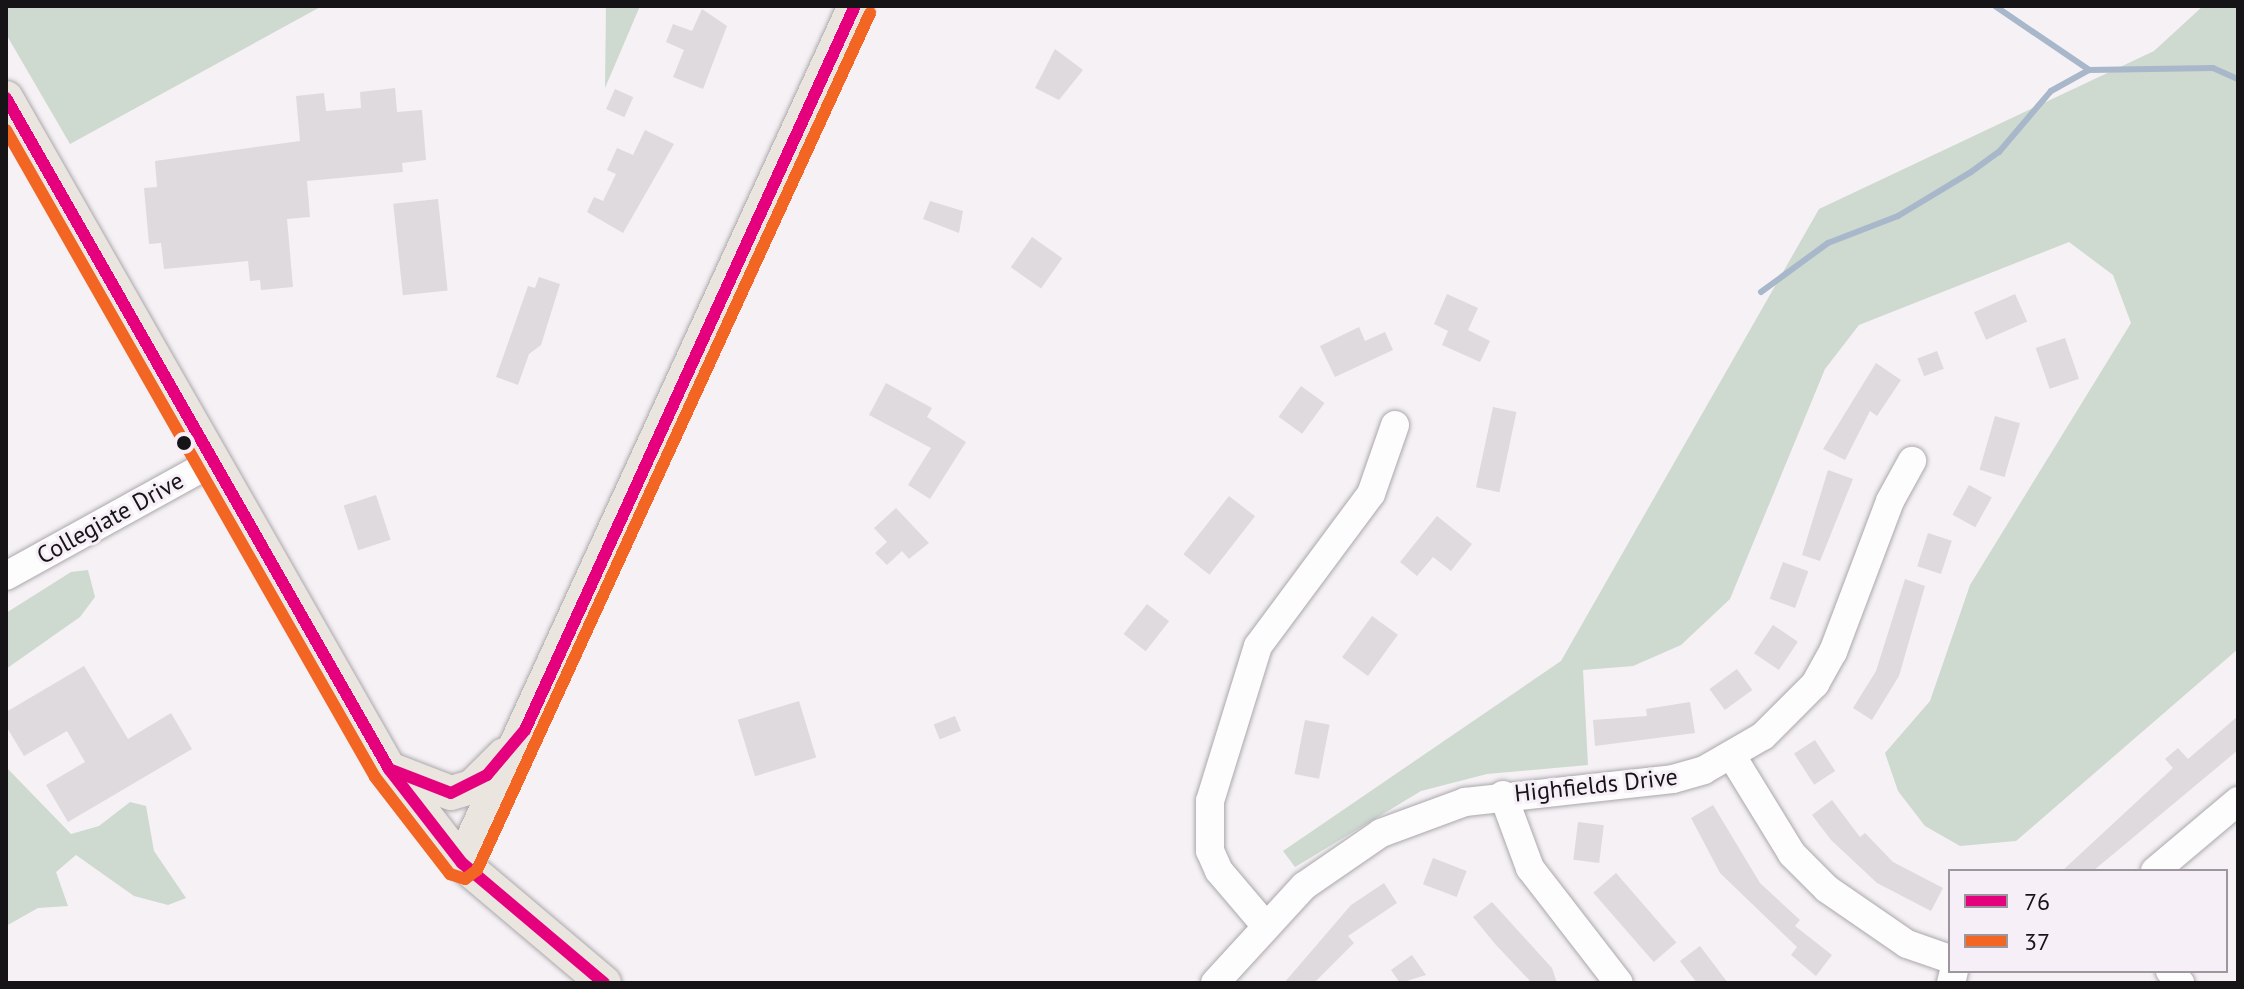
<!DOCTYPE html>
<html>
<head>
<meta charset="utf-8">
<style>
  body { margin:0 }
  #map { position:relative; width:2244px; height:989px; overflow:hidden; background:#f5f1f5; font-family:"PT Sans",sans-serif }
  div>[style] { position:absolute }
  .green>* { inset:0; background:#ced9d0 }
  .stream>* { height:6px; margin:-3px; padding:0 3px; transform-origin:3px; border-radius:3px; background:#a8b8ca }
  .building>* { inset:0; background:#dedadd; transform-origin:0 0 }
  .roads { filter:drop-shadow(0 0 2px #aba8ac) drop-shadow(0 0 2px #aba8ac) }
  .minor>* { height:28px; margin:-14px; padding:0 14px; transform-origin:14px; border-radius:14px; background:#fefdfe }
  .major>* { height:34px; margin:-17px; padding:0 17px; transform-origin:17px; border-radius:17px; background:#ebe5e0 }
  .bus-1>* { height:12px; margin:-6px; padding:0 6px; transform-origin:6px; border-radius:6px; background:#e5007d }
  .bus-2>* { height:12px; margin:-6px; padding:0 6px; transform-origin:6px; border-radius:6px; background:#f26522 }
  .dots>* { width:22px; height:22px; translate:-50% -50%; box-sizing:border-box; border:4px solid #f6eff7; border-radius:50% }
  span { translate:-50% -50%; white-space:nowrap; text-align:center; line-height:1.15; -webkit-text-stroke:6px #f6eff7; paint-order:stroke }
  .street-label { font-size:24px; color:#171417 }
  .frame { position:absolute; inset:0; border:8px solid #171417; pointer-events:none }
  .legend { position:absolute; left:1948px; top:869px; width:280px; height:104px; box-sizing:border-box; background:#f6eff7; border:2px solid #9d979d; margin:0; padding:10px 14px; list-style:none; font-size:24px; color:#171417 }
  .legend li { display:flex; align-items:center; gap:16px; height:40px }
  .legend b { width:40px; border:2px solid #9d979d }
</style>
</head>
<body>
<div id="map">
  <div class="green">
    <div style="clip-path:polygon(6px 6px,322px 6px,70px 144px,6px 34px)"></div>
    <div style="clip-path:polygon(606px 6px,640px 6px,605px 88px)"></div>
    <div style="clip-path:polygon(2203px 6px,2238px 6px,2238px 649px,2016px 841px,1960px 846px,1925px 826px,1898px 791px,1885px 753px,1930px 701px,1970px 585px,2131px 323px,2113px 275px,2069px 242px,1859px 325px,1825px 369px,1730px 599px,1681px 645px,1633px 666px,1583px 670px,1588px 765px,1487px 774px,1421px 791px,1295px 867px,1283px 851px,1561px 661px,1819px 209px,2154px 51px)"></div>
    <div style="clip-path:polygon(88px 570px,95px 597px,80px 617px,6px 669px,6px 613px,71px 572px)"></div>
    <div style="clip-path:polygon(6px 767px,71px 834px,99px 826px,130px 802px,146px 806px,154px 851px,186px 898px,168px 905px,134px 896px,76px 855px,56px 872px,68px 906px,38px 908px,6px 926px)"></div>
  </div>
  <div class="stream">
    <div style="left:1995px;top:6px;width:114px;rotate:34.2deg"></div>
    <div style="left:2089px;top:70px;width:124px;rotate:-0.9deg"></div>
    <div style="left:2213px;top:68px;width:27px;rotate:24deg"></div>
    <div style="left:1761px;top:292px;width:83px;rotate:-36.2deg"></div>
    <div style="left:1828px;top:243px;width:75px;rotate:-21.1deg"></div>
    <div style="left:1898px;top:216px;width:85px;rotate:-31.1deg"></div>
    <div style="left:1971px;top:172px;width:34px;rotate:-36deg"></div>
    <div style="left:1999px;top:152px;width:80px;rotate:-49.6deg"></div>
    <div style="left:2051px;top:91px;width:43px;rotate:-28.9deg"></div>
  </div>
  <div class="building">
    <div style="clip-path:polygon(702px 9px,727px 26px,703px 89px,673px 77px,684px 50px,666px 42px,673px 24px,692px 31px)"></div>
    <div style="clip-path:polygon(1055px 49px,1083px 70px,1059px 100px,1035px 88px)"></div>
    <div style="clip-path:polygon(395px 88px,397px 112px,422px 110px,426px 160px,402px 163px,403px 172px,307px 181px,310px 217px,287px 219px,293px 287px,261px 290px,260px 280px,250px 281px,248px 261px,164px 269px,161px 243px,149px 244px,144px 188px,157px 187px,155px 161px,300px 141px,296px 96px,324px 93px,326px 111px,361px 108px,360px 92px)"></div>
    <div style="left:615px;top:89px;width:20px;height:22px;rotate:24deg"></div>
    <div style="clip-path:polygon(645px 130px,674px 144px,623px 233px,587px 212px,594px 197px,603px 201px,616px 174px,607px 170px,617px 148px,633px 155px)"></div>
    <div style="left:438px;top:199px;width:92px;height:45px;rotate:84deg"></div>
    <div style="clip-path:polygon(930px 201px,963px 211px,959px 233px,923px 219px)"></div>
    <div style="left:1032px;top:237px;width:37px;height:37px;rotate:35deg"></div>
    <div style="clip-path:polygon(539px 277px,560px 284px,541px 345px,529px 354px,518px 385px,496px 377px,528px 286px,535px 288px)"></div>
    <div style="clip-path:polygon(1447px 294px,1478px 308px,1468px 330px,1490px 341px,1480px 362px,1442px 345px,1448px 331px,1434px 324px)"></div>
    <div style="left:2015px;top:294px;width:30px;height:45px;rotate:66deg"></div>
    <div style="clip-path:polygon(1359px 327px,1365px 341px,1385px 332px,1393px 350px,1335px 377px,1320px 346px)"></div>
    <div style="left:2065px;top:338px;width:43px;height:31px;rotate:71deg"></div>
    <div style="left:1937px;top:351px;width:19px;height:21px;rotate:69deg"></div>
    <div style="clip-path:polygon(1876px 363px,1901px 380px,1877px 416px,1870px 411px,1845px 460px,1823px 449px)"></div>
    <div style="clip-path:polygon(886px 383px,932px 408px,927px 417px,966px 442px,930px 499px,908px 485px,931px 448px,869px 415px)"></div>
    <div style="left:1301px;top:386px;width:29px;height:38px;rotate:36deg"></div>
    <div style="left:1493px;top:407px;width:24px;height:82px;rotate:12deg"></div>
    <div style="left:1995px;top:416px;width:26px;height:56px;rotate:16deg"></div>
    <div style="clip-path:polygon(1828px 470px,1853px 479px,1820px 561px,1802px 555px)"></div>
    <div style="left:1969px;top:485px;width:26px;height:34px;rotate:29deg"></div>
    <div style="left:376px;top:495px;width:47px;height:34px;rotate:72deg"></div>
    <div style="left:1229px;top:496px;width:33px;height:74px;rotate:38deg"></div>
    <div style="clip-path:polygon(896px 508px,929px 543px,909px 559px,902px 551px,887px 565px,875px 553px,887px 542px,874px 528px)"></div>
    <div style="clip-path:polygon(1437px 516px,1472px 544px,1451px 571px,1433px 557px,1417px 576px,1400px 562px)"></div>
    <div style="left:1928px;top:533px;width:25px;height:35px;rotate:18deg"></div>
    <div style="left:1783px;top:562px;width:27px;height:39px;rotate:20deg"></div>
    <div style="clip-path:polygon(1905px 579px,1925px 586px,1899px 676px,1872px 720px,1853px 708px,1876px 671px)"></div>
    <div style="left:1147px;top:604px;width:28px;height:38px;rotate:38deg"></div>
    <div style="left:1372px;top:616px;width:32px;height:51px;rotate:36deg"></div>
    <div style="left:1773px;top:625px;width:30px;height:34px;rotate:34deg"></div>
    <div style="clip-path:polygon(84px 666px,128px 739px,171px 713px,192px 749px,68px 822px,46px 785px,85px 762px,67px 731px,24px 756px,6px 726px,6px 712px)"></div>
    <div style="left:1737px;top:669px;width:26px;height:34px;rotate:54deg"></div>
    <div style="left:799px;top:701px;width:59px;height:64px;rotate:73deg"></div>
    <div style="clip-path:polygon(1690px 702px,1695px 733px,1595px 746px,1593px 720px,1647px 716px,1646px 709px)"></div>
    <div style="left:955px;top:716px;width:16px;height:23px;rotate:68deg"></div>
    <div style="clip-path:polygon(2238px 716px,2238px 750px,2093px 871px,2062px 871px,2173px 768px,2165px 759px,2178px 748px,2188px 759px)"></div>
    <div style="left:1305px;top:720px;width:25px;height:55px;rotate:11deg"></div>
    <div style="left:1815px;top:740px;width:37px;height:25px;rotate:57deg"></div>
    <div style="clip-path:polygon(1832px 800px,1860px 837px,1865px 833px,1893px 862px,1943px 888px,1931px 911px,1877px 883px,1831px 840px,1812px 815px)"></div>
    <div style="clip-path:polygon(1713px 805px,1760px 883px,1800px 920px,1795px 926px,1832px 955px,1816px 976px,1791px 955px,1797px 947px,1720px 873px,1691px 818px)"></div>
    <div style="left:1578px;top:822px;width:26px;height:38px;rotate:7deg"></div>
    <div style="left:1433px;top:858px;width:36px;height:28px;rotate:21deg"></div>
    <div style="left:1616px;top:873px;width:92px;height:30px;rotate:49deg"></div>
    <div style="clip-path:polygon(1384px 883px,1397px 903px,1348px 936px,1354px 943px,1314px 983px,1284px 983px,1351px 905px)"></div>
    <div style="clip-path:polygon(1492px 902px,1552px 968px,1557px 983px,1532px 983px,1496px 945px,1473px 917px)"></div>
    <div style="clip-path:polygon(1700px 946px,1728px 983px,1697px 983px,1680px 961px)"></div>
    <div style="clip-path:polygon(1412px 955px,1426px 975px,1400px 983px,1391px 970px)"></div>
  </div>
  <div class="roads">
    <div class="minor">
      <div style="left:6px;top:576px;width:238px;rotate:-28.9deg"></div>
      <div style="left:1732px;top:756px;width:115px;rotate:58.5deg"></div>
      <div style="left:1792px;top:854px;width:49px;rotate:45deg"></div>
      <div style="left:1827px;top:889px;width:97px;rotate:34.5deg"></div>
      <div style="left:1907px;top:944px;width:46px;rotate:19.2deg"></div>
      <div style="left:1503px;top:795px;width:78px;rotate:69.7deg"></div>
      <div style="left:1530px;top:868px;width:145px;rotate:52.3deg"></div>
      <div style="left:2155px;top:871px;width:109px;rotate:-40.1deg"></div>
      <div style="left:1265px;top:925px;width:71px;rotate:-130.4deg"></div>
      <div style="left:1219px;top:871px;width:22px;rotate:-114deg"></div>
      <div style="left:1210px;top:851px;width:50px;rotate:-90deg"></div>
      <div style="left:1210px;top:801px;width:162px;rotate:-72.8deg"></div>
      <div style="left:1258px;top:646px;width:189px;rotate:-53.4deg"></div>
      <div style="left:1371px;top:494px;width:73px;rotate:-70.8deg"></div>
      <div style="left:2170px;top:971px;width:16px;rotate:50deg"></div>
      <div style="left:1215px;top:983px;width:132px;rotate:-47.5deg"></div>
      <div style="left:1304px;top:886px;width:93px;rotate:-34.5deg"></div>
      <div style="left:1381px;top:833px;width:90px;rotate:-20.3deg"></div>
      <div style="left:1465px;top:802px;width:209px;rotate:-6.3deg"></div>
      <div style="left:1673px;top:779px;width:32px;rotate:-16deg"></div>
      <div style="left:1704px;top:770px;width:68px;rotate:-30deg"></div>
      <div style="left:1763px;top:736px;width:74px;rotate:-45deg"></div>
      <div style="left:1815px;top:684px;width:37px;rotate:-61deg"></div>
      <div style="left:1833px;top:652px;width:161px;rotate:-69.3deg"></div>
      <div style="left:1890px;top:501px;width:46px;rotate:-61.2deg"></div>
      <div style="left:1951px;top:983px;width:12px;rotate:-76deg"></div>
    </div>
    <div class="major">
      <div style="left:6px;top:98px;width:773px;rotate:60.28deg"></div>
      <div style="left:389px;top:769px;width:119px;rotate:52.2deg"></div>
      <div style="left:462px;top:863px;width:186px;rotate:40.2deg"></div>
      <div style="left:392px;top:770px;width:63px;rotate:21.3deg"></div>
      <div style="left:451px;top:793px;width:22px;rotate:-16deg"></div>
      <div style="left:472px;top:787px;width:45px;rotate:-45deg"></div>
      <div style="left:462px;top:863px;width:943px;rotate:-65.36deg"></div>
    </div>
  </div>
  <div class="bus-1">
    <div style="left:6px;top:98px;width:773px;rotate:60.28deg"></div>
    <div style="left:389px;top:769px;width:119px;rotate:52.2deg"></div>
    <div style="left:462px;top:863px;width:186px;rotate:40.2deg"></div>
    <div style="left:389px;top:769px;width:66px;rotate:21.2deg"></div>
    <div style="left:451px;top:793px;width:40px;rotate:-26.6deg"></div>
    <div style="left:487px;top:775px;width:59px;rotate:-49.8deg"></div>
    <div style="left:525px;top:730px;width:796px;rotate:-65.5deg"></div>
  </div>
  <div class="bus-2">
    <div style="left:6px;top:130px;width:745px;rotate:60.3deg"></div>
    <div style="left:375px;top:777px;width:123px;rotate:52.3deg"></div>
    <div style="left:450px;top:874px;width:16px;rotate:18deg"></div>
    <div style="left:465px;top:879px;width:15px;rotate:-37deg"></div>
    <div style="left:477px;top:870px;width:943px;rotate:-65.36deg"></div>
  </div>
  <div class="dots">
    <div style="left:184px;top:443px;background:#171417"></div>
  </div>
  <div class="street-label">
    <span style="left:110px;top:518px;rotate:-29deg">Collegiate Drive</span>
    <span style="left:1596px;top:785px;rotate:-6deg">Highfields Drive</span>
  </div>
  <div class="frame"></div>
  <ul class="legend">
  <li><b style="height:10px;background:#e5007d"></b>76</li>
  <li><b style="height:10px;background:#f26522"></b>37</li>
  </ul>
</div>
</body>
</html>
